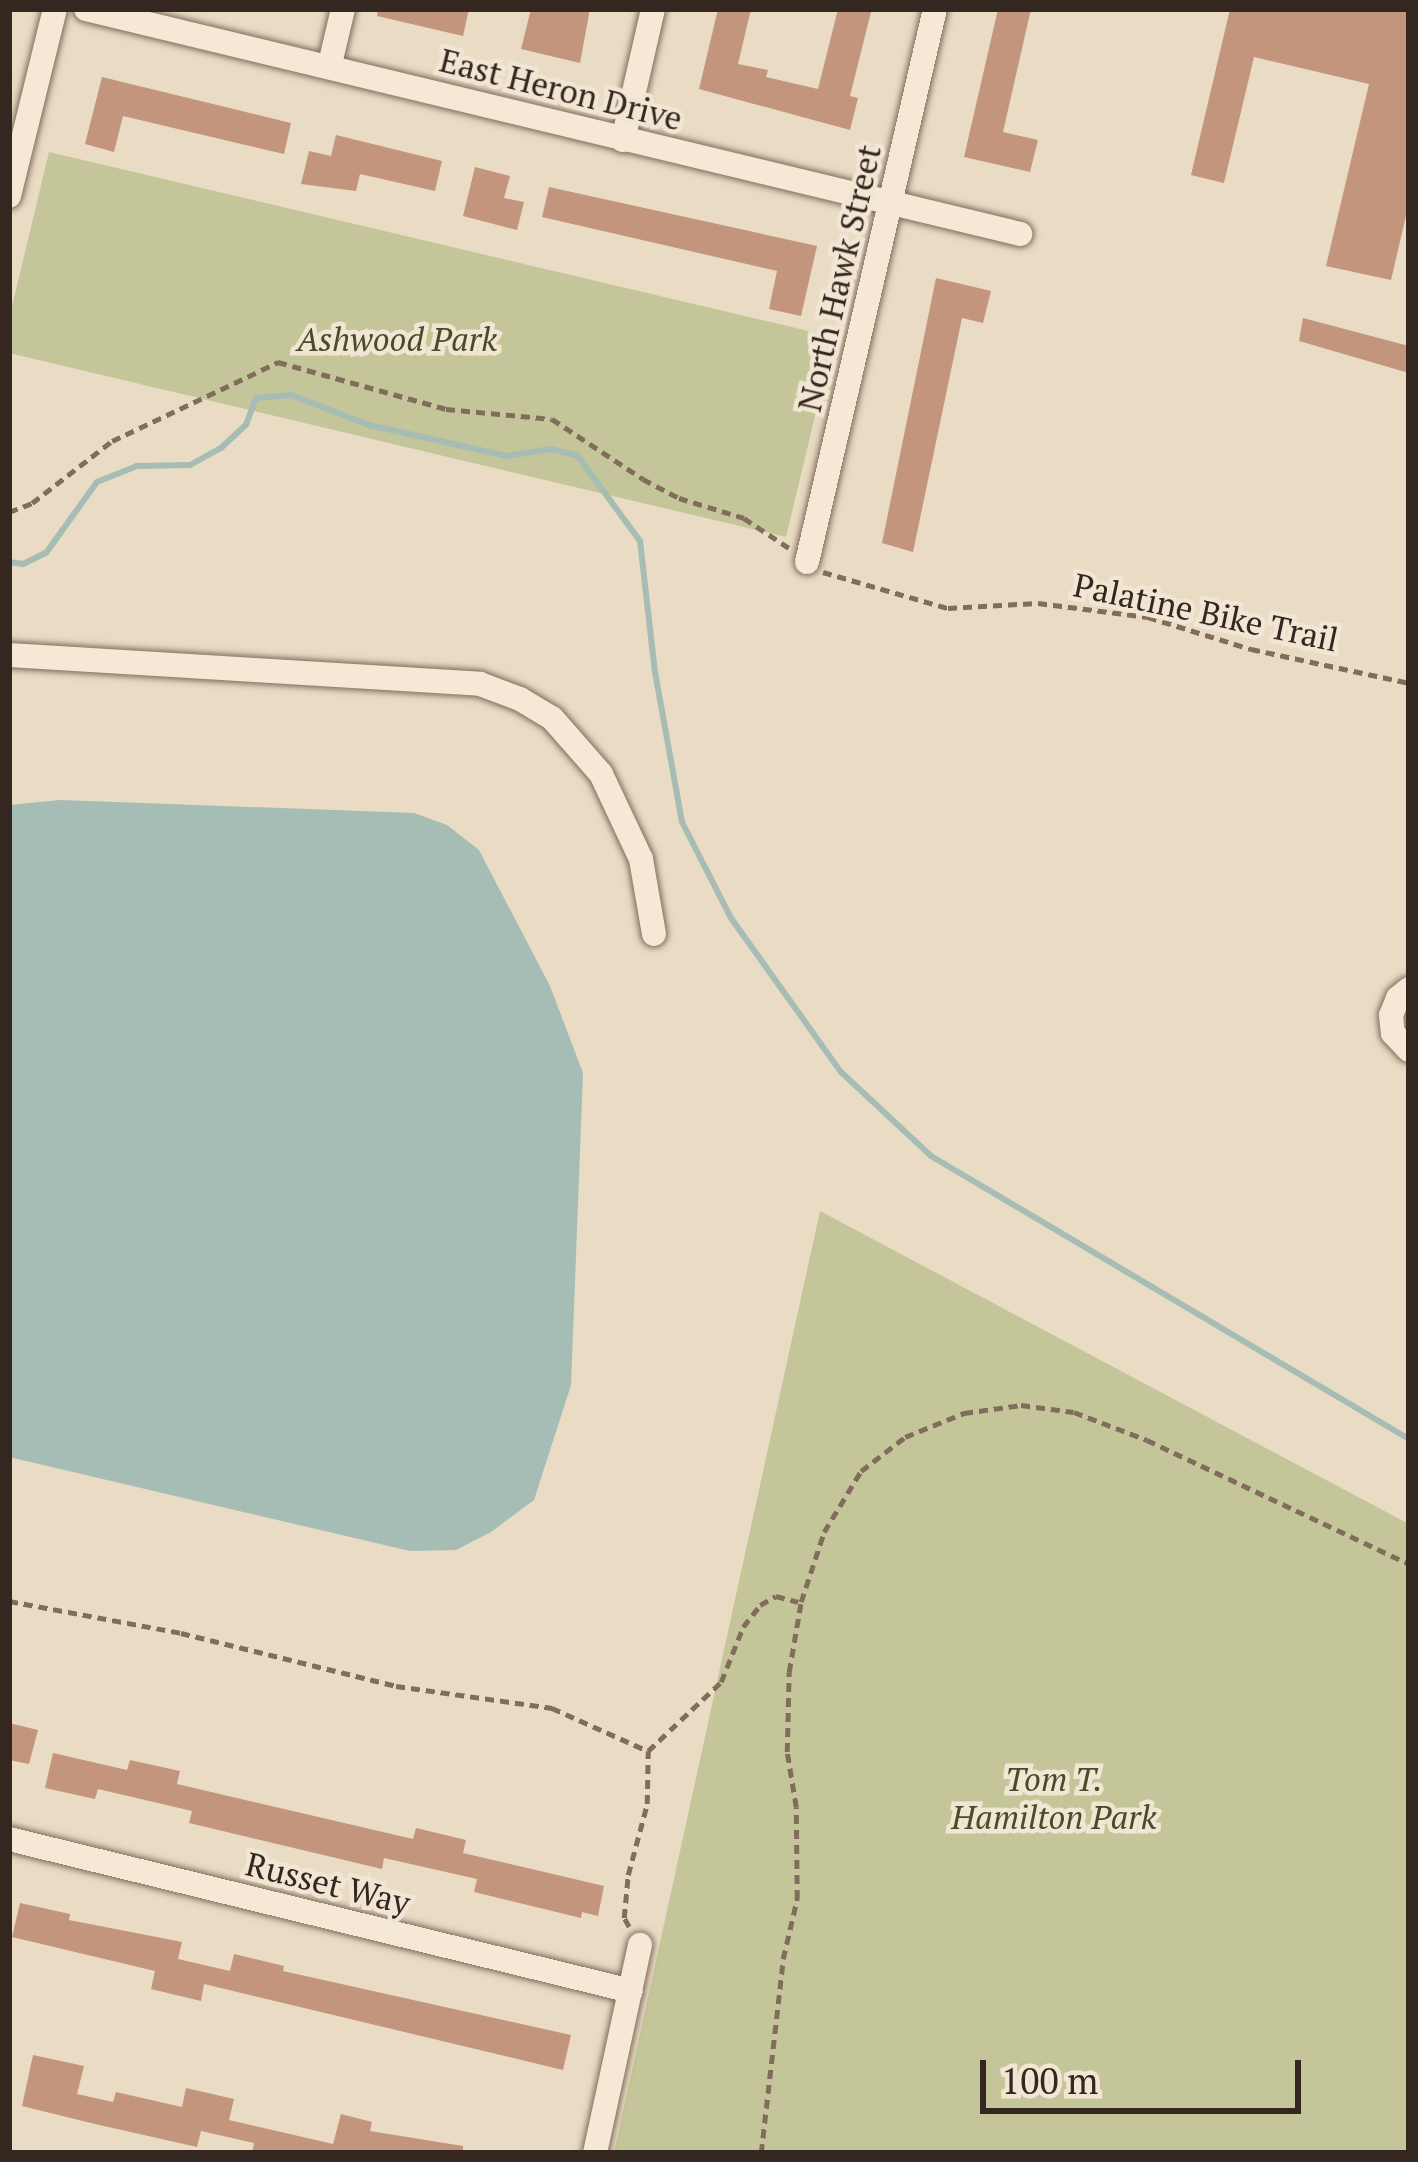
<!DOCTYPE html>
<html>
<head>
<meta charset="utf-8">
<style>
  body { margin:0 }
  #map { position:relative; width:1418px; height:2162px; overflow:hidden; background:#e9dbc4; font-family:"PT Serif",serif }
  div>[style] { position:absolute }
  .green>* { inset:0; background:#c4c699 }
  .water>* { inset:0; background:#a5bdb4 }
  .stream>* { height:6px; margin:-3px; padding:0 3px; transform-origin:3px; border-radius:3px; background:#a5bdb4 }
  .building>* { inset:0; background:#c4957d }
  .path>* { height:4.5px; margin-top:-2.25px; transform-origin:0; background:repeating-linear-gradient(90deg,#826d5c 0 9px,transparent 0 15px) }
  .roads { filter:drop-shadow(0 0 3px #826d5c) drop-shadow(0 0 3px #826d5c) }
  .minor>* { height:24px; margin:-12px; padding:0 12px; transform-origin:12px; border-radius:12px; background:#f5e9d6 }
  span { translate:-50% -50%; white-space:nowrap; text-align:center; line-height:1.15; -webkit-text-stroke:9px #f1e6d3; paint-order:stroke }
  .street-label { font-size:33px; color:#33271f }
  .park-label { font-size:33px; color:#474e27; font-style:italic }
  .frame { position:absolute; inset:0; border:12px solid #33271f; pointer-events:none }
  .scale { position:absolute; left:980px; top:2060px; width:321px; height:54px; box-sizing:border-box; border:6px solid #33271f; border-top:0; padding-left:15px; font-size:36px; line-height:42px; white-space:nowrap; color:#33271f; -webkit-text-stroke:9px #f1e6d3; paint-order:stroke }
</style>
</head>
<body>
<div id="map">
  <div class="green">
    <div style="clip-path:polygon(49px 152px,834px 337px,786px 537px,9px 353px,9px 319px)"></div>
    <div style="clip-path:polygon(820px 1211px,1409px 1524px,1409px 2153px,614px 2153px)"></div>
  </div>
  <div class="water">
    <div style="clip-path:polygon(60px 800px,414px 813px,447px 825px,479px 850px,550px 986px,583px 1073px,571px 1385px,534px 1500px,491px 1532px,456px 1550px,410px 1551px,9px 1457px,9px 805px)"></div>
  </div>
  <div class="stream">
    <div style="left:9px;top:562px;width:14px;rotate:8deg"></div>
    <div style="left:23px;top:564px;width:25px;rotate:-26deg"></div>
    <div style="left:46px;top:553px;width:87px;rotate:-54.3deg"></div>
    <div style="left:97px;top:482px;width:43px;rotate:-21.8deg"></div>
    <div style="left:137px;top:466px;width:53px;rotate:-1.1deg"></div>
    <div style="left:190px;top:465px;width:35px;rotate:-29deg"></div>
    <div style="left:221px;top:448px;width:34px;rotate:-43deg"></div>
    <div style="left:246px;top:425px;width:29px;rotate:-70deg"></div>
    <div style="left:256px;top:398px;width:35px;rotate:-5deg"></div>
    <div style="left:291px;top:395px;width:84px;rotate:21deg"></div>
    <div style="left:369px;top:425px;width:141px;rotate:12.7deg"></div>
    <div style="left:507px;top:456px;width:44px;rotate:-9.2deg"></div>
    <div style="left:550px;top:449px;width:28px;rotate:13deg"></div>
    <div style="left:577px;top:455px;width:107px;rotate:53.8deg"></div>
    <div style="left:640px;top:541px;width:132px;rotate:83.5deg"></div>
    <div style="left:655px;top:672px;width:152px;rotate:79.8deg"></div>
    <div style="left:682px;top:822px;width:108px;rotate:63deg"></div>
    <div style="left:731px;top:918px;width:189px;rotate:54.5deg"></div>
    <div style="left:841px;top:1072px;width:123px;rotate:43deg"></div>
    <div style="left:931px;top:1156px;width:555px;rotate:30.63deg"></div>
  </div>
  <div class="building">
    <div style="clip-path:polygon(378px 9px,469px 9px,463px 36px,377px 16px)"></div>
    <div style="clip-path:polygon(531px 9px,590px 9px,580px 63px,521px 49px)"></div>
    <div style="clip-path:polygon(718px 9px,751px 9px,738px 64px,768px 70px,766px 77px,818px 89px,838px 9px,871px 12px,850px 96px,858px 98px,850px 130px,699px 89px)"></div>
    <div style="clip-path:polygon(998px 9px,1031px 9px,1003px 132px,1038px 140px,1030px 172px,964px 157px)"></div>
    <div style="clip-path:polygon(1230px 9px,1409px 9px,1409px 203px,1391px 280px,1326px 266px,1369px 84px,1254px 57px,1224px 183px,1191px 175px)"></div>
    <div style="clip-path:polygon(102px 77px,291px 123px,284px 154px,123px 116px,114px 152px,85px 144px)"></div>
    <div style="clip-path:polygon(336px 135px,442px 161px,435px 191px,360px 174px,356px 191px,301px 184px,309px 151px,331px 156px)"></div>
    <div style="clip-path:polygon(475px 167px,510px 176px,504px 198px,524px 202px,517px 230px,463px 216px)"></div>
    <div style="clip-path:polygon(549px 187px,817px 246px,801px 316px,769px 309px,777px 271px,542px 217px)"></div>
    <div style="clip-path:polygon(936px 278px,991px 291px,983px 323px,962px 318px,913px 552px,882px 543px)"></div>
    <div style="clip-path:polygon(1303px 318px,1409px 346px,1409px 373px,1299px 341px)"></div>
    <div style="clip-path:polygon(9px 1723px,38px 1730px,29px 1764px,9px 1760px)"></div>
    <div style="clip-path:polygon(53px 1753px,127px 1770px,130px 1760px,180px 1771px,177px 1784px,413px 1839px,416px 1828px,466px 1840px,463px 1853px,604px 1886px,598px 1916px,582px 1912px,581px 1918px,474px 1892px,477px 1879px,384px 1858px,382px 1869px,189px 1823px,192px 1811px,98px 1789px,95px 1799px,45px 1788px)"></div>
    <div style="clip-path:polygon(20px 1903px,70px 1914px,69px 1920px,182px 1942px,178px 1959px,230px 1971px,234px 1954px,284px 1966px,283px 1971px,571px 2035px,563px 2070px,204px 1984px,201px 2001px,151px 1989px,155px 1971px,12px 1937px)"></div>
    <div style="clip-path:polygon(33px 2055px,84px 2066px,77px 2094px,113px 2102px,116px 2092px,182px 2107px,186px 2088px,234px 2099px,229px 2120px,333px 2144px,341px 2114px,372px 2122px,370px 2131px,463px 2146px,463px 2153px,252px 2153px,254px 2143px,201px 2131px,197px 2147px,95px 2124px,22px 2106px)"></div>
  </div>
  <div class="path">
    <div style="left:9px;top:512px;width:25px;rotate:-21deg"></div>
    <div style="left:32px;top:503px;width:101px;rotate:-37.8deg"></div>
    <div style="left:112px;top:441px;width:184px;rotate:-25.4deg"></div>
    <div style="left:278px;top:362px;width:174px;rotate:15.6deg"></div>
    <div style="left:446px;top:409px;width:106px;rotate:5.4deg"></div>
    <div style="left:552px;top:419px;width:109px;rotate:33.4deg"></div>
    <div style="left:643px;top:479px;width:41px;rotate:27.8deg"></div>
    <div style="left:679px;top:498px;width:68px;rotate:17.1deg"></div>
    <div style="left:744px;top:518px;width:54px;rotate:33.7deg"></div>
    <div style="left:823px;top:572px;width:130px;rotate:16.1deg"></div>
    <div style="left:948px;top:608px;width:90px;rotate:-3.2deg"></div>
    <div style="left:1038px;top:603px;width:111px;rotate:7.3deg"></div>
    <div style="left:1148px;top:617px;width:108px;rotate:17.3deg"></div>
    <div style="left:1251px;top:649px;width:162px;rotate:12.1deg"></div>
    <div style="left:9px;top:1601px;width:175px;rotate:10.5deg"></div>
    <div style="left:181px;top:1633px;width:221px;rotate:13.8deg"></div>
    <div style="left:396px;top:1686px;width:158px;rotate:8deg"></div>
    <div style="left:552px;top:1708px;width:105px;rotate:24.1deg"></div>
    <div style="left:648px;top:1751px;width:100px;rotate:-43.4deg"></div>
    <div style="left:721px;top:1682px;width:59px;rotate:-68.2deg"></div>
    <div style="left:743px;top:1627px;width:28px;rotate:-52deg"></div>
    <div style="left:760px;top:1605px;width:18px;rotate:-29deg"></div>
    <div style="left:776px;top:1596px;width:23px;rotate:15deg"></div>
    <div style="left:629px;top:1927px;width:10px;rotate:-119deg"></div>
    <div style="left:624px;top:1918px;width:43px;rotate:-84.7deg"></div>
    <div style="left:628px;top:1875px;width:73px;rotate:-75deg"></div>
    <div style="left:647px;top:1804px;width:53px;rotate:-88.9deg"></div>
    <div style="left:761px;top:2153px;width:195px;rotate:-83.5deg"></div>
    <div style="left:783px;top:1959px;width:62px;rotate:-76.9deg"></div>
    <div style="left:797px;top:1899px;width:92px;rotate:-90.6deg"></div>
    <div style="left:796px;top:1807px;width:56px;rotate:-99.3deg"></div>
    <div style="left:787px;top:1752px;width:80px;rotate:-88.6deg"></div>
    <div style="left:789px;top:1672px;width:71px;rotate:-80.3deg"></div>
    <div style="left:801px;top:1602px;width:74px;rotate:-71.8deg"></div>
    <div style="left:824px;top:1532px;width:71px;rotate:-58.8deg"></div>
    <div style="left:861px;top:1471px;width:56px;rotate:-37.7deg"></div>
    <div style="left:905px;top:1437px;width:64px;rotate:-22.1deg"></div>
    <div style="left:964px;top:1413px;width:58px;rotate:-8deg"></div>
    <div style="left:1021px;top:1405px;width:53px;rotate:7.5deg"></div>
    <div style="left:1074px;top:1412px;width:78px;rotate:21deg"></div>
    <div style="left:1147px;top:1440px;width:290px;rotate:25.3deg"></div>
  </div>
  <div class="roads">
    <div class="minor">
      <div style="left:86px;top:9px;width:961px;rotate:13.54deg"></div>
      <div style="left:330px;top:64px;width:57px;rotate:-76.7deg"></div>
      <div style="left:623px;top:140px;width:134px;rotate:-77.1deg"></div>
      <div style="left:9px;top:196px;width:193px;rotate:-76.2deg"></div>
      <div style="left:807px;top:562px;width:568px;rotate:-76.97deg"></div>
      <div style="left:9px;top:655px;width:472px;rotate:3.5deg"></div>
      <div style="left:480px;top:684px;width:43px;rotate:20.6deg"></div>
      <div style="left:520px;top:699px;width:37px;rotate:31deg"></div>
      <div style="left:552px;top:718px;width:74px;rotate:48.8deg"></div>
      <div style="left:601px;top:774px;width:94px;rotate:64.8deg"></div>
      <div style="left:641px;top:859px;width:76px;rotate:80.2deg"></div>
      <div style="left:1409px;top:989px;width:14px;rotate:141deg"></div>
      <div style="left:1398px;top:998px;width:18px;rotate:112deg"></div>
      <div style="left:1391px;top:1015px;width:18px;rotate:84deg"></div>
      <div style="left:1393px;top:1033px;width:23px;rotate:47deg"></div>
      <div style="left:9px;top:1839px;width:640px;rotate:13.73deg"></div>
      <div style="left:595px;top:2153px;width:213px;rotate:-77.8deg"></div>
    </div>
  </div>
  <div class="street-label">
    <span style="left:561px;top:89px;rotate:14deg">East Heron Drive</span>
    <span style="left:839px;top:278px;rotate:-77deg">North Hawk Street</span>
    <span style="left:1206px;top:612px;rotate:12deg">Palatine Bike Trail</span>
    <span style="left:328px;top:1883px;rotate:14deg">Russet Way</span>
  </div>
  <div class="park-label">
    <span style="left:397px;top:339px">Ashwood Park</span>
    <span style="left:1054px;top:1798px">Tom T.<br>Hamilton Park</span>
  </div>
  <div class="frame"></div>
  <div class="scale">100 m</div>
</div>
</body>
</html>
